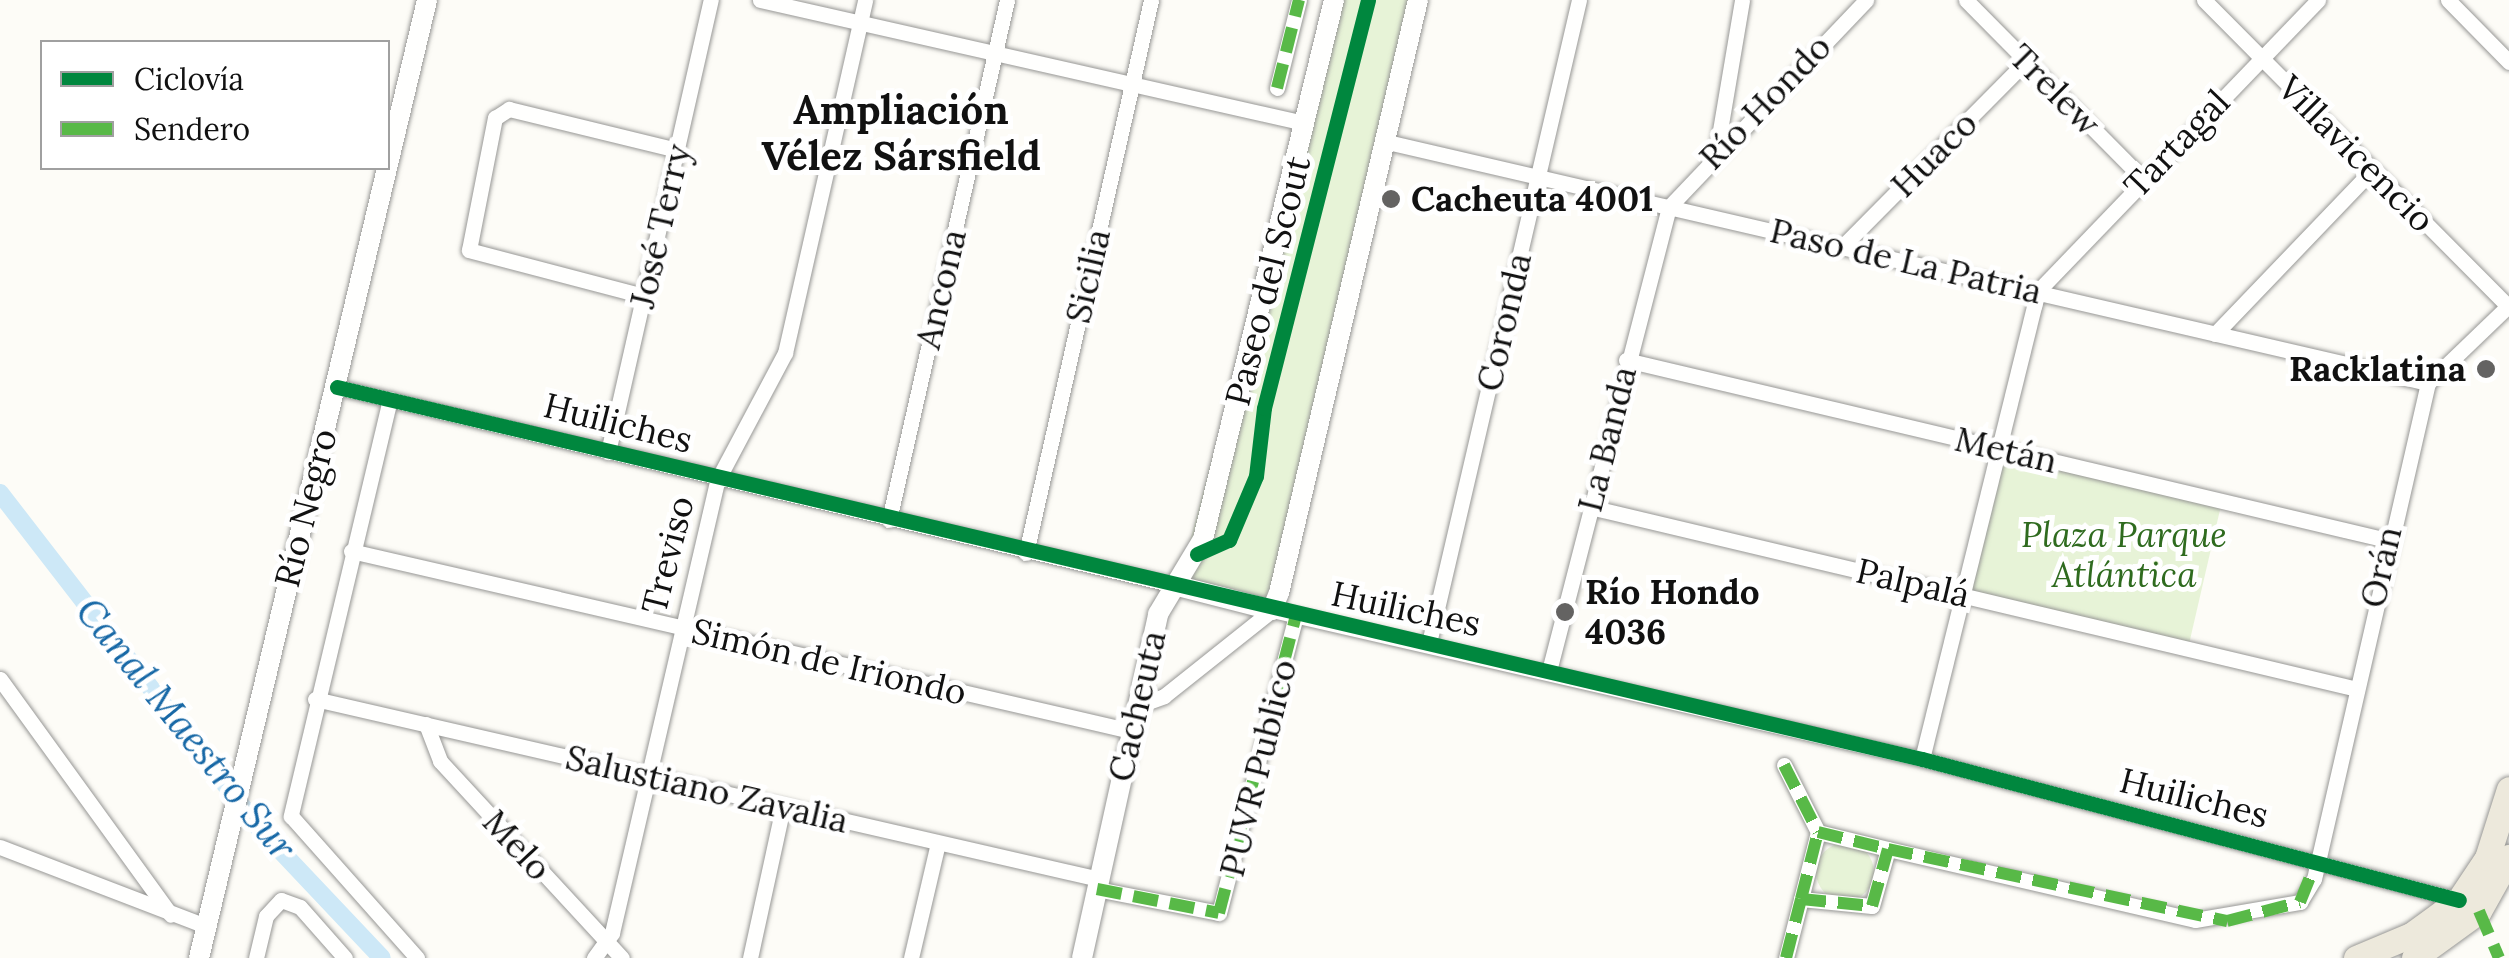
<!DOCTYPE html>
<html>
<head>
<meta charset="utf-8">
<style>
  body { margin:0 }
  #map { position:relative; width:2509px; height:958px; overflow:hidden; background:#fdfcf7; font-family:Lora,serif }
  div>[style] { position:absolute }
  .green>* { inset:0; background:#e7f3d7; transform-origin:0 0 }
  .round { border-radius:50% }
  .canal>* { height:18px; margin:-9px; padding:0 9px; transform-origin:9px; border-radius:9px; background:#cde8f7 }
  .roads { filter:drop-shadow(0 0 2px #979795) drop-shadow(0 0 2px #979795) }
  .minor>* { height:15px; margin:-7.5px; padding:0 7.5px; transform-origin:7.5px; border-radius:7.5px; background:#fffffe }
  .tertiary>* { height:20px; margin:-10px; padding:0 10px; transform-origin:10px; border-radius:10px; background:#fffffe }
  .primary>* { height:25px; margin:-12.5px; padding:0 12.5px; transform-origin:12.5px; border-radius:12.5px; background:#ede9dc }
  .quiet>* { height:12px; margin-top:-6px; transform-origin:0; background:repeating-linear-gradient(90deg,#58b947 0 25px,transparent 0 37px) }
  .cycleway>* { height:15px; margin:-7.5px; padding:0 7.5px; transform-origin:7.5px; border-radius:7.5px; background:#00873e }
  .dots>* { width:28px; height:28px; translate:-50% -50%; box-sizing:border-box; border:5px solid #fff; border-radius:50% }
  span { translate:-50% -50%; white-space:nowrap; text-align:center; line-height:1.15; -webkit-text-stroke:10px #fff; paint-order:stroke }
  .street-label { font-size:35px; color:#111 }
  .poi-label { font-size:35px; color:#111; font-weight:700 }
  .left { translate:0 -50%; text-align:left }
  .right { translate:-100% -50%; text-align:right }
  .park-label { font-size:35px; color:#2f6b1f; font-style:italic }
  .water-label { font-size:38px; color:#1768a6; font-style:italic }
  .quarter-label { font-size:40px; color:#111; font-weight:700 }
  .legend { position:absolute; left:40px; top:40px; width:350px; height:130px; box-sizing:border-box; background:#fff; border:2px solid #a0a0a0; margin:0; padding:12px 18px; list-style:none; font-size:30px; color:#111 }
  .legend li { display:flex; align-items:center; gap:20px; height:50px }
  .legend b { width:50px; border:2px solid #a0a0a0 }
</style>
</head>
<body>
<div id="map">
  <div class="green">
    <div style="clip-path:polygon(1334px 0,1418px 0,1272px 610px,1178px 586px)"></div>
    <div style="left:2003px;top:454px;width:224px;height:142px;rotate:13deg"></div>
    <div class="round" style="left:1816px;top:843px;width:58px;height:58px"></div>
  </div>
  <div class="canal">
    <div style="left:0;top:493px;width:422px;rotate:52.3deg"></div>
    <div style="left:258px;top:827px;width:180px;rotate:46.6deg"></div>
  </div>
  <div class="roads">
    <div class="minor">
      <div style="left:760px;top:0;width:558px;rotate:12.74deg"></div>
      <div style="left:1966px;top:0;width:252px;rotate:45.3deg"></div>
      <div style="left:2204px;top:0;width:433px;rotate:45.2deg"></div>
      <div style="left:2448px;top:0;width:87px;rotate:45.5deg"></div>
      <div style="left:1277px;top:88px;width:91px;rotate:-76deg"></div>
      <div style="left:1383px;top:141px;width:1073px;rotate:13.04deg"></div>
      <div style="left:1717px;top:148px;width:150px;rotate:-80.4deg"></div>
      <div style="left:1842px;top:247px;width:262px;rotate:-45.3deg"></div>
      <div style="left:644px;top:296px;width:181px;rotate:-165.3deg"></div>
      <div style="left:469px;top:250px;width:135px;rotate:-78.9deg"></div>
      <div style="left:495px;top:118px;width:17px;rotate:-33deg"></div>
      <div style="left:509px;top:109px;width:173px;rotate:13.7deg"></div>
      <div style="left:2215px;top:334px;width:227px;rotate:-46.2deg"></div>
      <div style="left:1626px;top:360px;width:782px;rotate:13.31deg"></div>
      <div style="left:337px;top:387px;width:864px;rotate:13.31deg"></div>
      <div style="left:390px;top:399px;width:429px;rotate:103.4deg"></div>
      <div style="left:291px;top:816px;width:190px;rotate:48.4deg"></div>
      <div style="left:608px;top:452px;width:464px;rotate:-77.2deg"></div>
      <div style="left:1590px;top:507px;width:784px;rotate:13.35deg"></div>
      <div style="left:889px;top:520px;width:533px;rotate:-77.21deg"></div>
      <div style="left:351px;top:551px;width:800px;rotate:12.99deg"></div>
      <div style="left:1026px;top:553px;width:567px;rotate:-77.26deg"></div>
      <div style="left:1429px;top:643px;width:660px;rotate:-76.87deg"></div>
      <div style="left:1549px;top:671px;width:479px;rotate:-75.5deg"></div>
      <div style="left:1669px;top:207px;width:286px;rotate:-46.4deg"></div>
      <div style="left:0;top:679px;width:291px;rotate:54.1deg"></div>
      <div style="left:315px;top:699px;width:804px;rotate:12.93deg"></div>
      <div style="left:1137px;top:706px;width:29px;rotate:-20deg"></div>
      <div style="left:1164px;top:696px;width:138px;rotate:-38.5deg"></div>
      <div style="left:1272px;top:610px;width:667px;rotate:12.91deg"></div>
      <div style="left:1922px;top:759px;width:555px;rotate:14.71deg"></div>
      <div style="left:426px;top:724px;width:40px;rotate:69deg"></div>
      <div style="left:440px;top:761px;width:268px;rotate:47.3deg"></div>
      <div style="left:1922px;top:759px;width:482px;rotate:-76.1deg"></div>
      <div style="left:2038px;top:291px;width:404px;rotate:-46.1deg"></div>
      <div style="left:1784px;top:765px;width:75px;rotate:63.1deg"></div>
      <div style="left:0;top:847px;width:221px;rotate:21deg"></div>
      <div style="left:1097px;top:889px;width:124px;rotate:11.1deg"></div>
      <div style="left:1219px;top:913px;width:307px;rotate:-75.5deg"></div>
      <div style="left:1801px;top:899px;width:69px;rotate:-75.8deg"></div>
      <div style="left:1818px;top:832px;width:72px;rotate:13.7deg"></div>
      <div style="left:256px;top:958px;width:43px;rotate:-76.6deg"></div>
      <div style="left:266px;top:916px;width:22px;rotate:-47deg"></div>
      <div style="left:281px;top:900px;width:20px;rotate:20deg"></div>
      <div style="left:300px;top:907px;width:68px;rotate:48.6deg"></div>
      <div style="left:594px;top:958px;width:31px;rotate:-54deg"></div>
      <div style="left:612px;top:933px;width:466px;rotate:-76.9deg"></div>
      <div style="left:718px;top:479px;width:143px;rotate:-62deg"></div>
      <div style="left:785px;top:353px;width:362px;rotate:-77.2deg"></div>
      <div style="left:750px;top:958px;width:155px;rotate:-77.7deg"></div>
      <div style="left:911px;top:958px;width:118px;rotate:-76.8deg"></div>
      <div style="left:1786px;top:958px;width:61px;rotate:-75.7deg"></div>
      <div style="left:1801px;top:899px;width:71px;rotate:5.6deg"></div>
      <div style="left:1872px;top:906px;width:59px;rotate:-74.3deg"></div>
      <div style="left:1888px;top:849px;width:315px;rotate:13deg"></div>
      <div style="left:2195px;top:920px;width:107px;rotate:-9.7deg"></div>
      <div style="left:2300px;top:902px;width:27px;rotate:-59deg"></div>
      <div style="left:2314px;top:879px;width:509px;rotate:-77.06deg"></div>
      <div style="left:2428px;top:383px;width:111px;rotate:-43.9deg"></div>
    </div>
    <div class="tertiary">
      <div style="left:1178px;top:586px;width:97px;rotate:14.3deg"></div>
      <div style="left:1272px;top:610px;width:18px;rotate:-68deg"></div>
      <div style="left:1279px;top:593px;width:609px;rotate:-76.81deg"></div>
      <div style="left:199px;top:958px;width:985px;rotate:-76.61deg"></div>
      <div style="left:1082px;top:958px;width:352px;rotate:-77.5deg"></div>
      <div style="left:1158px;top:614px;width:87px;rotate:-59deg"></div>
      <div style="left:1203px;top:539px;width:555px;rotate:-76.34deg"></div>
    </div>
    <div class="primary">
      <div style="left:2356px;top:958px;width:60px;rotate:-22.7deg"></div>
      <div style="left:2411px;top:935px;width:59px;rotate:-36.1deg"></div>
      <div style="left:2459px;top:900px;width:50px;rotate:-56.3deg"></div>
      <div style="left:2487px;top:858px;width:72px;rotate:-72.3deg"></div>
      <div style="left:2414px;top:958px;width:80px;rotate:-35.9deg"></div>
      <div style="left:2479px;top:911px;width:62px;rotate:-60.9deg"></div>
    </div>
  </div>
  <div class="quiet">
    <div style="left:1277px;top:88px;width:91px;rotate:-76deg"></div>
    <div style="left:1784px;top:765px;width:75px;rotate:63.1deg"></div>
    <div style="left:1097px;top:889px;width:124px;rotate:11.1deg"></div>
    <div style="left:1219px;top:913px;width:307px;rotate:-75.5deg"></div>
    <div style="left:1801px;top:899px;width:69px;rotate:-75.8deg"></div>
    <div style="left:1818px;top:832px;width:72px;rotate:13.7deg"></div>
    <div style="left:2479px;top:911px;width:51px;rotate:66.9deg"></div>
    <div style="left:1786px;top:958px;width:61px;rotate:-75.7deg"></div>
    <div style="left:1801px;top:899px;width:71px;rotate:5.6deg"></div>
    <div style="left:1872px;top:906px;width:59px;rotate:-74.3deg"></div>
    <div style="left:1888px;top:849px;width:347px;rotate:12deg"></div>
    <div style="left:2227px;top:921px;width:75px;rotate:-14.6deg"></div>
    <div style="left:2300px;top:902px;width:45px;rotate:-68deg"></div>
  </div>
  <div class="cycleway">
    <div style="left:337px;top:387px;width:1628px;rotate:13.21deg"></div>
    <div style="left:1922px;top:759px;width:555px;rotate:14.71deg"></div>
    <div style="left:1197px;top:554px;width:35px;rotate:-24deg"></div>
    <div style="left:1229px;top:540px;width:69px;rotate:-67.1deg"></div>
    <div style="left:1256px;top:476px;width:68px;rotate:-83.3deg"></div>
    <div style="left:1264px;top:408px;width:421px;rotate:-75.7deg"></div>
  </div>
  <div class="dots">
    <div style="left:1391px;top:199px;background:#646362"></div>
    <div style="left:2486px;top:369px;background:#646362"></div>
    <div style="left:1565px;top:612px;background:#646362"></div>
  </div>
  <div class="street-label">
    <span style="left:2055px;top:90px;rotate:45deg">Trelew</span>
    <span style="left:1765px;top:102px;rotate:-46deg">Río Hondo</span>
    <span style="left:2177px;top:144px;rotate:-46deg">Tartagal</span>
    <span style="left:1934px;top:154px;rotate:-45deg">Huaco</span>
    <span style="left:2356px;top:154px;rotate:45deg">Villavicencio</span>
    <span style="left:660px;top:226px;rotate:-77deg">José Terry</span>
    <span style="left:1906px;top:261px;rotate:13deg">Paso de La Patria</span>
    <span style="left:1088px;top:276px;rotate:-77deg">Sicilia</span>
    <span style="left:1268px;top:281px;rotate:-76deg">Paseo del Scout</span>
    <span style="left:941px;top:289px;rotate:-77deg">Ancona</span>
    <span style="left:1504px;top:322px;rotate:-77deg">Coronda</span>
    <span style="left:618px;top:423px;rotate:14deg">Huiliches</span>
    <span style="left:1607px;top:439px;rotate:-76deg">La Banda</span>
    <span style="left:2006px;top:450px;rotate:13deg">Metán</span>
    <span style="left:306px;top:508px;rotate:-76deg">Río Negro</span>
    <span style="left:668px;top:555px;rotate:-76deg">Treviso</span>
    <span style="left:2381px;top:567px;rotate:-77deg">Orán</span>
    <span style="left:1913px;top:583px;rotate:13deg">Palpalá</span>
    <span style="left:1406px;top:609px;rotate:12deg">Huiliches</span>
    <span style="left:829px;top:662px;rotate:13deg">Simón de Iriondo</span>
    <span style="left:1137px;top:706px;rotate:-77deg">Cacheuta</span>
    <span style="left:1258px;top:768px;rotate:-76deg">PUVR Publico</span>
    <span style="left:707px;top:789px;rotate:13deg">Salustiano Zavalia</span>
    <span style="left:2194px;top:798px;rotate:14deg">Huiliches</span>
    <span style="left:517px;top:845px;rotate:47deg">Melo</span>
  </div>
  <div class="poi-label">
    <span class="left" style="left:1411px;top:199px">Cacheuta 4001</span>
    <span class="right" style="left:2466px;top:369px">Racklatina</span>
    <span class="left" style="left:1585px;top:612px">Río Hondo<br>4036</span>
  </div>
  <div class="park-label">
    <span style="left:2124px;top:555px">Plaza Parque<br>Atlántica</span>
  </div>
  <div class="water-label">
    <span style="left:186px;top:729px;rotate:51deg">Canal Maestro Sur</span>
  </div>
  <div class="quarter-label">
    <span style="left:901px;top:133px">Ampliación<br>Vélez Sársfield</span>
  </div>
  <ul class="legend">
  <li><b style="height:12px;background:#00873e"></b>Ciclovía</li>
  <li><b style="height:12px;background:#58b947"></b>Sendero</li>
  </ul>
</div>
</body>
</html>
